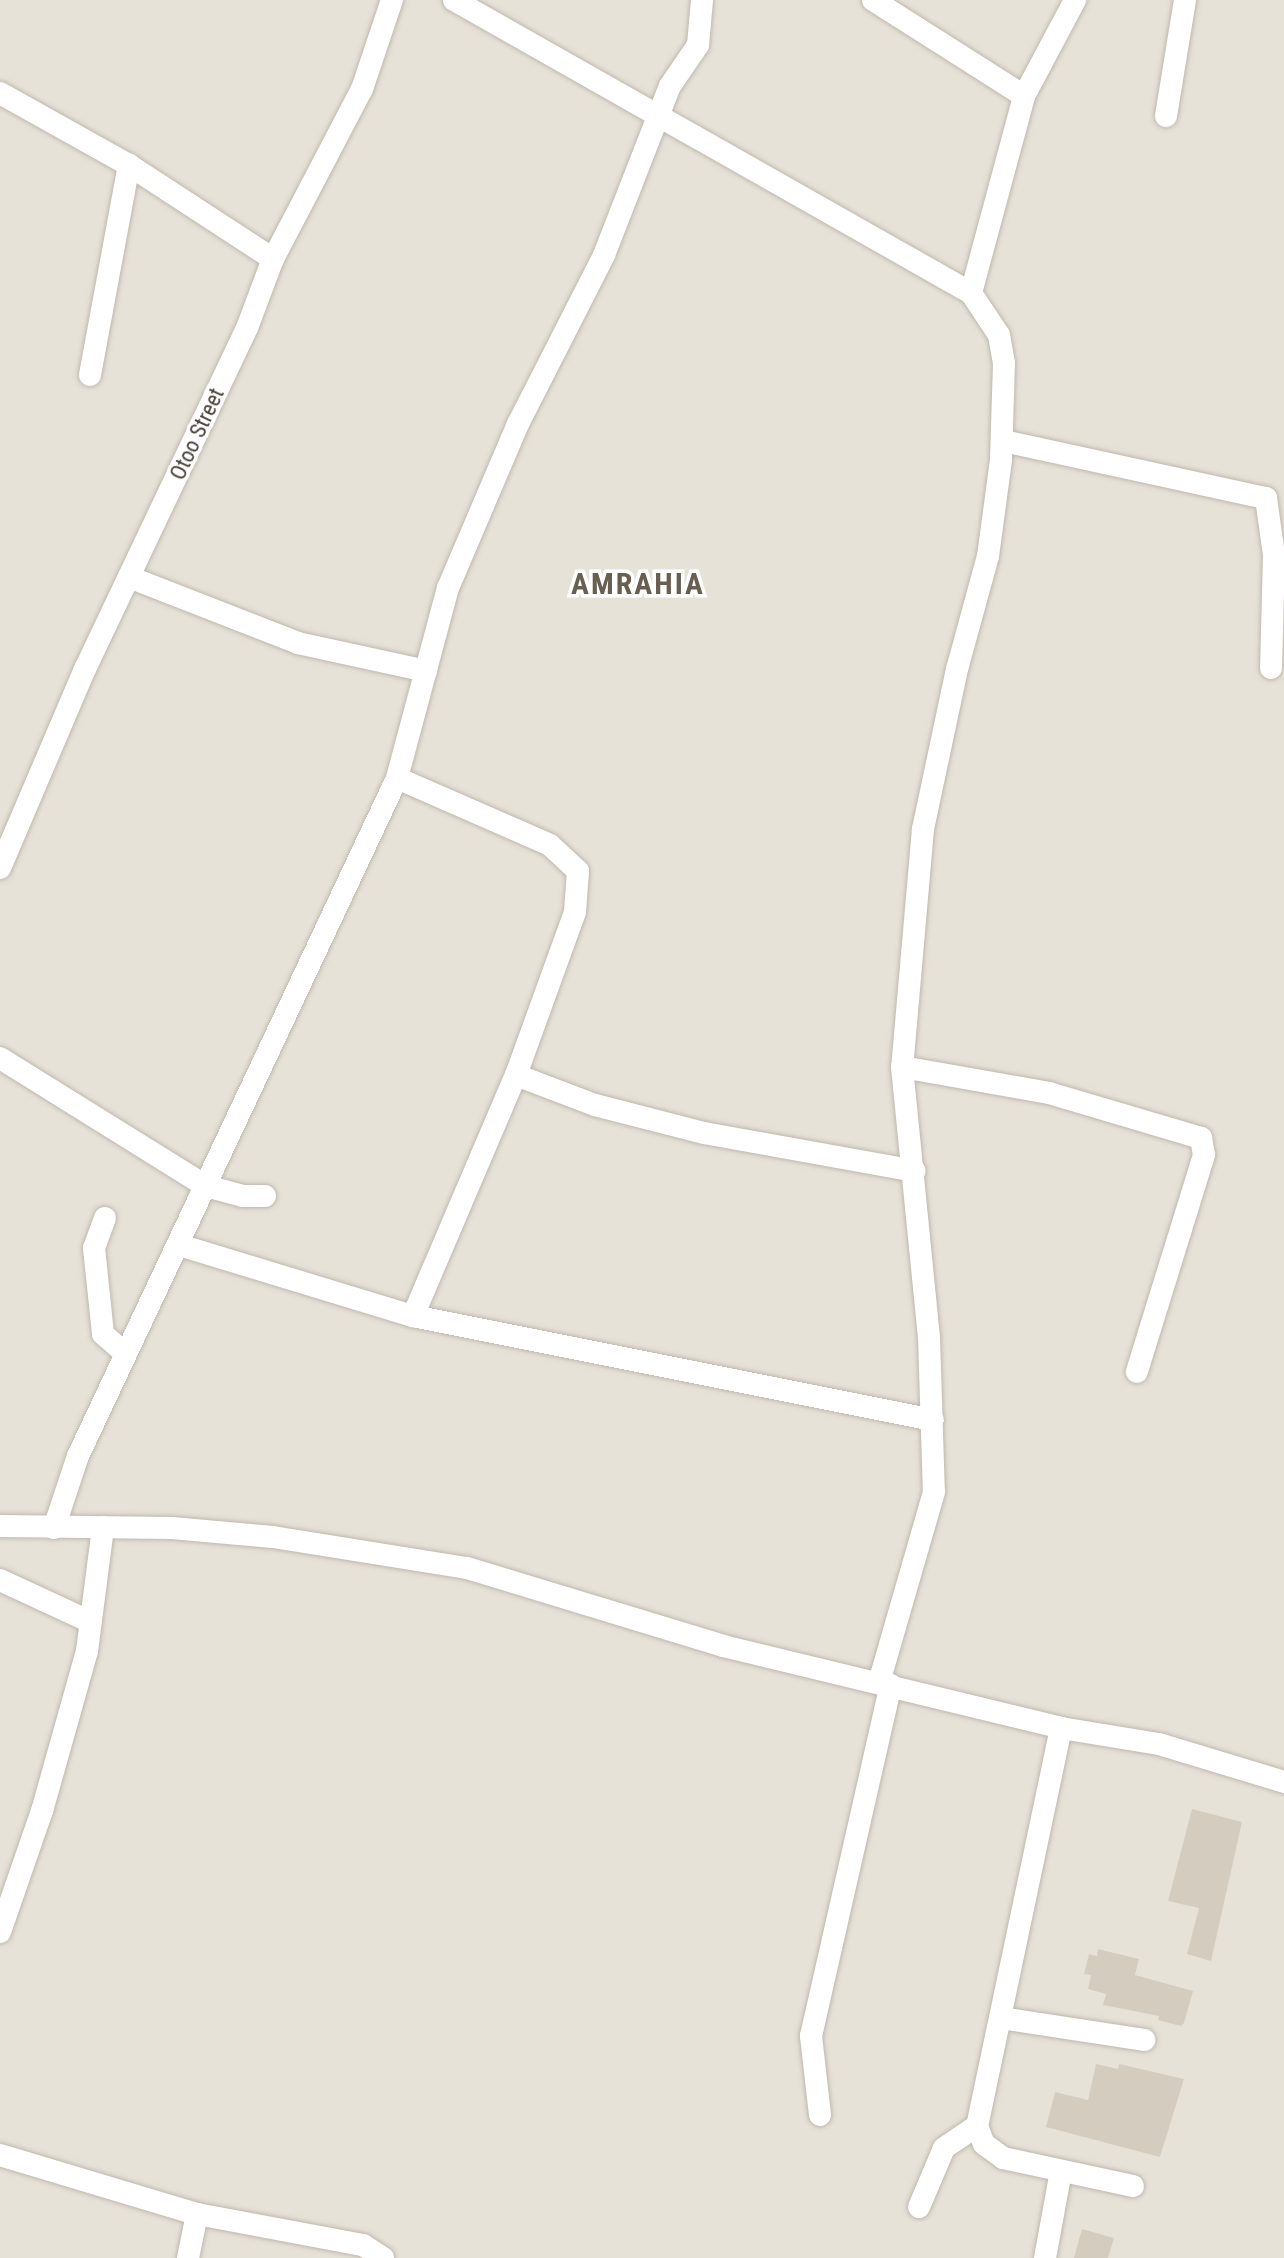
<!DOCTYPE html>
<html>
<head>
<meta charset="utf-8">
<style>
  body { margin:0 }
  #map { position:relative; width:1284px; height:2258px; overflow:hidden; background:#f4f1ea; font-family:"Roboto Condensed",sans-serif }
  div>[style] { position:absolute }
  .residential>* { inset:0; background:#e7e2d8; transform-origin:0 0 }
  .building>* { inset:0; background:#d5ccc0 }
  .roads { filter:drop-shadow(0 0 2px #bfb8ad) drop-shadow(0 0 2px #bfb8ad) }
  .minor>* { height:22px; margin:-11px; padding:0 11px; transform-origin:11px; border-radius:11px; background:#fff }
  span { translate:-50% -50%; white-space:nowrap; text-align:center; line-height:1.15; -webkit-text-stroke:7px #fff; paint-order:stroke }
  .street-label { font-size:22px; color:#474138 }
  .district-label { font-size:30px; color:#695f50; font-weight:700; letter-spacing:2px }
</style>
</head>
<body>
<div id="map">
  <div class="residential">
    <div style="left:0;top:0;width:1284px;height:2258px"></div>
  </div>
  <div class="building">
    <div style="clip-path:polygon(1192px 1809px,1242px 1822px,1211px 1961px,1187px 1954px,1199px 1908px,1168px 1901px)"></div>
    <div style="clip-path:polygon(1098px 1949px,1139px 1959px,1135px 1975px,1193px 1991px,1184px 2023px,1181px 2026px,1158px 2020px,1159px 2016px,1103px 2005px,1106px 1994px,1088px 1989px,1091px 1975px,1084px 1974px,1089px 1954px,1097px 1956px)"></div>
    <div style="clip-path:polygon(1096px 2064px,1118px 2069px,1119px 2064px,1184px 2079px,1160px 2157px,1046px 2127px,1055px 2092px,1088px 2100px)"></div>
    <div style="clip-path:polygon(1082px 2229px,1114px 2238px,1108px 2258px,1074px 2258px)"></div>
  </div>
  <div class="roads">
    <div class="minor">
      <div style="left:454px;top:0;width:594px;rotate:29.54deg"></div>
      <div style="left:971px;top:293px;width:50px;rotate:56.3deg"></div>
      <div style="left:999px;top:335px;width:28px;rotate:80deg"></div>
      <div style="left:1004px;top:363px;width:97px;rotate:91.8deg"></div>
      <div style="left:1001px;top:460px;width:97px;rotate:97.7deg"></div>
      <div style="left:988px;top:556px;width:117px;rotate:105.3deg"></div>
      <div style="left:957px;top:669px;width:164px;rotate:102deg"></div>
      <div style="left:923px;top:829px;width:239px;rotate:95deg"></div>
      <div style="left:902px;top:1067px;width:271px;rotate:84.3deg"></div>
      <div style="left:929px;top:1337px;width:155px;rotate:88.2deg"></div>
      <div style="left:934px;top:1492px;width:198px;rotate:106.1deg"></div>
      <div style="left:873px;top:0;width:179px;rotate:32.4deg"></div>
      <div style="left:0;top:93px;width:148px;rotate:29.2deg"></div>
      <div style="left:129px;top:165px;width:172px;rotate:33.1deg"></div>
      <div style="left:1166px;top:116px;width:118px;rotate:-80.7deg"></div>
      <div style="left:971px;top:293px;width:204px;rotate:-74.9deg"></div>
      <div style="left:1024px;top:96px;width:109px;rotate:-62deg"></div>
      <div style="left:90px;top:375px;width:214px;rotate:-79.5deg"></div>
      <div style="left:1004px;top:441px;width:268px;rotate:12.3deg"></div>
      <div style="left:1266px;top:498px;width:58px;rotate:82deg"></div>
      <div style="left:1274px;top:555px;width:113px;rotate:91.5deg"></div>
      <div style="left:129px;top:577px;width:181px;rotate:21.3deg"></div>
      <div style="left:298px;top:643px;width:131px;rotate:12.3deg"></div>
      <div style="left:397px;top:778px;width:167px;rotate:23.6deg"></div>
      <div style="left:550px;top:845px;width:38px;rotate:43deg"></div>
      <div style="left:578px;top:871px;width:41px;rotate:94.2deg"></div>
      <div style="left:575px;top:912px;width:173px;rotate:109.9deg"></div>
      <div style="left:516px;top:1075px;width:85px;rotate:20.8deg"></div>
      <div style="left:595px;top:1105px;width:113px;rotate:14.4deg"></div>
      <div style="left:704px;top:1133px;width:214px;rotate:10.2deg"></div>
      <div style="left:0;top:868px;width:216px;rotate:-66.9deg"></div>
      <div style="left:85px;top:669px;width:378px;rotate:-64.6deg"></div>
      <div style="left:247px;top:328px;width:74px;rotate:-69.4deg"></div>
      <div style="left:273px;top:259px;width:192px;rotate:-62.4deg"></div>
      <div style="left:362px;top:89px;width:94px;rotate:-71.4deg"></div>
      <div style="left:0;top:1058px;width:243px;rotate:31.9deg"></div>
      <div style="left:206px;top:1186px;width:38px;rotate:15deg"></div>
      <div style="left:243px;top:1196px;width:22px"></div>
      <div style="left:902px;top:1067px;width:149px;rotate:10deg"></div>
      <div style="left:1049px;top:1093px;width:159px;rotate:16.5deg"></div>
      <div style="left:1201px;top:1138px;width:17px;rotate:80deg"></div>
      <div style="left:1204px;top:1155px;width:227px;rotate:107.2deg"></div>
      <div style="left:105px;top:1218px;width:32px;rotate:110deg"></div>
      <div style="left:94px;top:1248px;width:86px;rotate:84deg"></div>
      <div style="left:103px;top:1334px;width:30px;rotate:41deg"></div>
      <div style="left:179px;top:1245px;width:245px;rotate:16.9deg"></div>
      <div style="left:413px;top:1316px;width:530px;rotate:11.31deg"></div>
      <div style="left:413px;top:1316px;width:262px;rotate:-66.9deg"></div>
      <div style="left:0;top:1526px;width:172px;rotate:0.7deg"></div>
      <div style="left:172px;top:1528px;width:101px;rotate:5.1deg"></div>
      <div style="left:273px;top:1537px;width:196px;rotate:9.1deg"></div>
      <div style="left:467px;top:1568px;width:268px;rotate:16.9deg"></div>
      <div style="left:723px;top:1646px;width:348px;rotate:13.6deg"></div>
      <div style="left:1061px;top:1728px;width:99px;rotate:9.3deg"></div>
      <div style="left:1159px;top:1744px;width:131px;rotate:16.9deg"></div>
      <div style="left:54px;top:1528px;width:76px;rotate:-71.6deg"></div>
      <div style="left:78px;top:1456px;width:749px;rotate:-64.8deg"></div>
      <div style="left:397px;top:778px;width:197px;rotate:-75deg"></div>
      <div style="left:448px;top:588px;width:178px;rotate:-66.9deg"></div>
      <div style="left:518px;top:424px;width:190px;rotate:-63deg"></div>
      <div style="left:604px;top:255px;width:181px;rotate:-68.7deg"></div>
      <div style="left:670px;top:86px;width:50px;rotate:-55.7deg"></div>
      <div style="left:698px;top:45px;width:45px;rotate:-84.9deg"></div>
      <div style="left:0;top:1580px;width:100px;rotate:24.8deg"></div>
      <div style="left:1061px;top:1728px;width:407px;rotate:101.9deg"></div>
      <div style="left:977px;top:2126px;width:19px;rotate:69deg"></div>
      <div style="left:984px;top:2144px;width:24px;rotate:36deg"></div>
      <div style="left:1003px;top:2158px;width:133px;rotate:12.2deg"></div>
      <div style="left:0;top:1932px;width:128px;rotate:-70.9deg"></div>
      <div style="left:42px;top:1811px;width:166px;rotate:-74.3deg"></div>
      <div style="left:87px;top:1651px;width:125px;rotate:-82.6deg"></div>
      <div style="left:1001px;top:2018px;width:145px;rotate:8.7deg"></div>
      <div style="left:820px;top:2115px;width:80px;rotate:-96.5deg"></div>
      <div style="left:811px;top:2036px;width:360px;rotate:-77.2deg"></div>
      <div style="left:0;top:2155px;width:206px;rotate:16.7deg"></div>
      <div style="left:197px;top:2214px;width:169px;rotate:10.6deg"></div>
      <div style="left:363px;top:2245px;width:24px;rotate:33deg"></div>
      <div style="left:919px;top:2207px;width:64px;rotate:-67deg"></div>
      <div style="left:944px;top:2148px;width:40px;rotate:-34deg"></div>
      <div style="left:188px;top:2258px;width:45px;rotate:-78.4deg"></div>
      <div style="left:1045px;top:2258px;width:88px;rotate:-79.6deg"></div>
    </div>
  </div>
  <div class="street-label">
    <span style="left:197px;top:434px;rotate:-65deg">Otoo Street</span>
  </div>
  <div class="district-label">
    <span style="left:638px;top:584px">AMRAHIA</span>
  </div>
</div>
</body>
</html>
